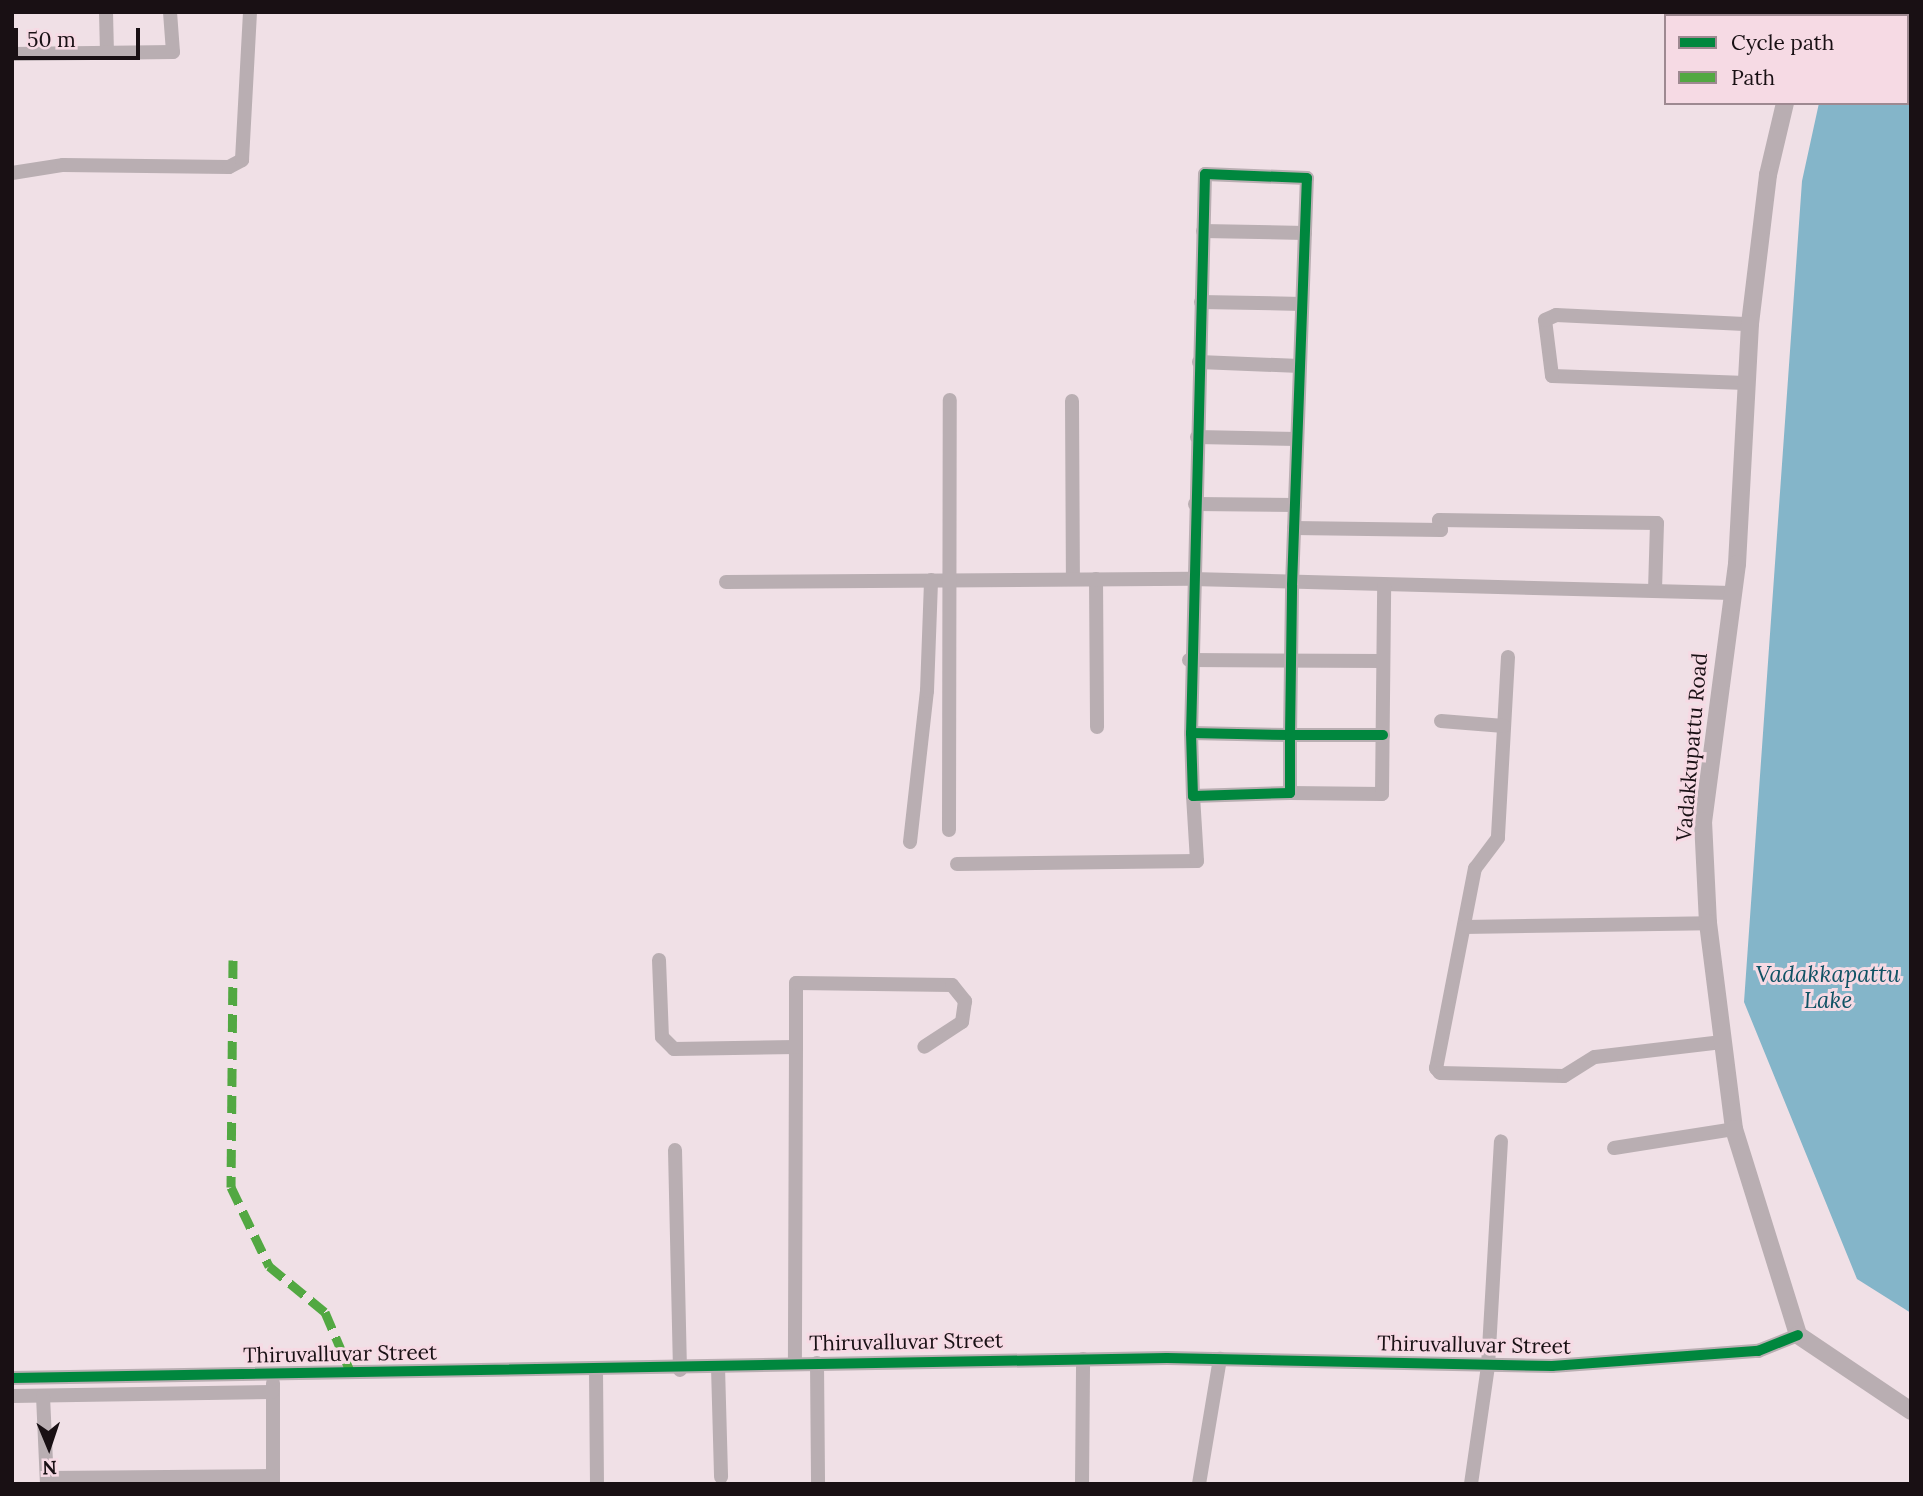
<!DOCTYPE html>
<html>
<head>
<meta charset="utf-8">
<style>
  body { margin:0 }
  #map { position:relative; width:1923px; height:1496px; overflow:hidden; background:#f0e0e6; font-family:Lora,serif }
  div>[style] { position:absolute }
  .water>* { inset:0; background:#84b5c9 }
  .minor>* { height:14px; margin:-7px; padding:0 7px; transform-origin:7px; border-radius:7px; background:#b9aeb2 }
  .tertiary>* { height:18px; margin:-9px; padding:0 9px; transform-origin:9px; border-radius:9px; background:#b9aeb2 }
  .quiet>* { height:9px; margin-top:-4.5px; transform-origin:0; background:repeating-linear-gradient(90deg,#52a842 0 18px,transparent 0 27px) }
  .cycleway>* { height:10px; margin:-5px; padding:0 5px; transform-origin:5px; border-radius:5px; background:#00873e }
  span { translate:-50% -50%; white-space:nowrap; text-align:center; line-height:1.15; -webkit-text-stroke:6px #f6dae4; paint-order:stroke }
  .street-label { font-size:21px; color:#191014 }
  .water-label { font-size:23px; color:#105264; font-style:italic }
  .frame { position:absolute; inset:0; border:14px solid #191014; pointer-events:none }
  .legend { position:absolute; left:1664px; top:14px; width:245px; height:91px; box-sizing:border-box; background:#f6dae4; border:2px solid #9e8991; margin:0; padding:9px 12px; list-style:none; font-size:21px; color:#191014 }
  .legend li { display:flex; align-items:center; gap:14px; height:35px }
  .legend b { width:35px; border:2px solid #9e8991 }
  .north { position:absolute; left:14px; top:1412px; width:70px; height:70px; -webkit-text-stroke:5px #f6dae4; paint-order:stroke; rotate:178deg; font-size:19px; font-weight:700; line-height:28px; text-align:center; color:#191014 }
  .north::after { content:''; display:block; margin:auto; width:24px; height:32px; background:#191014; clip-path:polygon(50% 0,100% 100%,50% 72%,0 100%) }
  .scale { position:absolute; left:14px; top:28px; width:126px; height:32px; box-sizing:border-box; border:4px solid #191014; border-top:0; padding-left:9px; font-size:21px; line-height:24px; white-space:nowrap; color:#191014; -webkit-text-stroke:5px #f6dae4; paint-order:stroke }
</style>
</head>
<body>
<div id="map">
  <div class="water">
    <div style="clip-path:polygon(1839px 12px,1911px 12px,1911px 1313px,1857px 1279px,1744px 1002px,1802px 181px,1819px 103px,1907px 103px,1907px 16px)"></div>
  </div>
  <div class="minor">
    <div style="left:106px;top:12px;width:40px;rotate:88.6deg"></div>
    <div style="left:12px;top:54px;width:161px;rotate:-0.7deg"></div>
    <div style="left:173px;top:52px;width:40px;rotate:-94.3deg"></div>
    <div style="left:12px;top:173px;width:52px;rotate:-8.9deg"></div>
    <div style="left:63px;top:165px;width:166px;rotate:0.7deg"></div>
    <div style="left:229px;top:167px;width:15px;rotate:-28deg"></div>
    <div style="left:242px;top:160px;width:148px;rotate:-86.9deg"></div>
    <div style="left:1203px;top:231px;width:102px;rotate:1.1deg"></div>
    <div style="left:1201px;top:302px;width:101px;rotate:1.1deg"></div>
    <div style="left:1199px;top:362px;width:101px;rotate:2.3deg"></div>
    <div style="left:1746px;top:383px;width:194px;rotate:-177.9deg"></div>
    <div style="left:1552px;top:376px;width:56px;rotate:-97.1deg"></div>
    <div style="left:1545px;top:320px;width:12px;rotate:-24deg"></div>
    <div style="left:1556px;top:315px;width:194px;rotate:2.7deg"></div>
    <div style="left:1072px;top:401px;width:178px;rotate:89.7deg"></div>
    <div style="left:1197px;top:437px;width:100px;rotate:1.1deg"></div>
    <div style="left:1195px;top:504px;width:100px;rotate:0.6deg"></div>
    <div style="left:1294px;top:528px;width:147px;rotate:0.8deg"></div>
    <div style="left:1441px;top:530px;width:10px;rotate:-101deg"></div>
    <div style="left:1439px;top:520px;width:218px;rotate:0.8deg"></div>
    <div style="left:1657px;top:523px;width:68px;rotate:91.7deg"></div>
    <div style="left:1096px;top:579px;width:148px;rotate:89.6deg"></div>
    <div style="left:726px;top:582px;width:466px;rotate:-0.4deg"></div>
    <div style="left:1192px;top:579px;width:540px;rotate:1.49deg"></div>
    <div style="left:1508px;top:657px;width:181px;rotate:93.2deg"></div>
    <div style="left:1498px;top:838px;width:38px;rotate:127deg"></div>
    <div style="left:1475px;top:868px;width:204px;rotate:101deg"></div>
    <div style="left:1436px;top:1068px;width:6px;rotate:51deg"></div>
    <div style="left:1440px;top:1073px;width:124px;rotate:1.4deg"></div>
    <div style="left:1564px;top:1076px;width:36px;rotate:-32deg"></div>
    <div style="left:1595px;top:1057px;width:128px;rotate:-6.7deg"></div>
    <div style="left:1189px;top:660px;width:194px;rotate:0.3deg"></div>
    <div style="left:1441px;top:721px;width:63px;rotate:4.5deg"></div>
    <div style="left:1191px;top:733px;width:63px;rotate:88.2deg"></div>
    <div style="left:1193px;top:796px;width:97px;rotate:-1.8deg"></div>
    <div style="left:1290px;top:793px;width:58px;rotate:-90deg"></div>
    <div style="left:1290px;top:735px;width:150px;rotate:-89.2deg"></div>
    <div style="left:1292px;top:585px;width:407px;rotate:-87.9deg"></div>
    <div style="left:1307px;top:178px;width:102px;rotate:-177.8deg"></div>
    <div style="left:1205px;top:174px;width:559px;rotate:91.43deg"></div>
    <div style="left:1191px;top:733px;width:99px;rotate:1.2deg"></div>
    <div style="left:1290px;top:735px;width:93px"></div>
    <div style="left:1290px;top:793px;width:92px;rotate:0.6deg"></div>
    <div style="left:1382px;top:794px;width:208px;rotate:-89.4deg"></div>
    <div style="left:949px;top:830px;width:430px;rotate:-89.9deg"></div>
    <div style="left:910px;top:842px;width:152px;rotate:-83.6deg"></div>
    <div style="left:927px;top:691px;width:111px;rotate:-87.9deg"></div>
    <div style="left:957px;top:864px;width:240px;rotate:-0.7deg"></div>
    <div style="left:1197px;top:861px;width:65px;rotate:-93.5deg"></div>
    <div style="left:1464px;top:927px;width:244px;rotate:-0.9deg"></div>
    <div style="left:659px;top:960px;width:77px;rotate:87.8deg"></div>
    <div style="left:662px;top:1037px;width:17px;rotate:45deg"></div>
    <div style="left:674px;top:1049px;width:122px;rotate:-0.9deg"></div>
    <div style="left:796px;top:1047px;width:317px;rotate:90.2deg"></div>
    <div style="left:796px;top:1047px;width:64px;rotate:-90deg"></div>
    <div style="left:796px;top:983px;width:156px;rotate:0.7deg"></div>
    <div style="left:952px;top:985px;width:21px;rotate:51deg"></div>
    <div style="left:965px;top:1001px;width:21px;rotate:98deg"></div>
    <div style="left:962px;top:1022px;width:45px;rotate:146.7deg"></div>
    <div style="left:1614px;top:1148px;width:121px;rotate:-9deg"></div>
    <div style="left:675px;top:1150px;width:220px;rotate:88.7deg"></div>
    <div style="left:817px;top:1363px;width:121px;rotate:89.5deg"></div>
    <div style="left:718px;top:1367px;width:110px;rotate:88.4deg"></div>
    <div style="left:596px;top:1371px;width:113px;rotate:89.5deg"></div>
    <div style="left:12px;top:1378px;width:1155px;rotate:-0.99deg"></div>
    <div style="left:1167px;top:1358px;width:385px;rotate:1.2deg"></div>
    <div style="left:1552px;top:1366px;width:207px;rotate:-4.2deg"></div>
    <div style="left:1758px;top:1351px;width:43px;rotate:-21.8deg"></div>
    <div style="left:273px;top:1383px;width:101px;rotate:90deg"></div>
    <div style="left:12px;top:1396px;width:260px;rotate:-0.9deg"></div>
    <div style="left:43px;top:1396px;width:88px;rotate:87.4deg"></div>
    <div style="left:47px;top:1478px;width:226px;rotate:-0.5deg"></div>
    <div style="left:1082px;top:1484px;width:125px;rotate:-89.5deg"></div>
    <div style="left:1199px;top:1484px;width:127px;rotate:-80.5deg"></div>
    <div style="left:1471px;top:1484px;width:119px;rotate:-81.8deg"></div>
    <div style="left:1488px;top:1366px;width:225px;rotate:-86.7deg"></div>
  </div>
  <div class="tertiary">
    <div style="left:1809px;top:16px;width:4px;rotate:-76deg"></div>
    <div style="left:1785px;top:103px;width:74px;rotate:103.3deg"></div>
    <div style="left:1768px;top:175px;width:150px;rotate:96.9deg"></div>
    <div style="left:1750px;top:324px;width:240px;rotate:93.1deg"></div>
    <div style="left:1737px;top:564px;width:259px;rotate:97.5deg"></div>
    <div style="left:1703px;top:821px;width:102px;rotate:87.2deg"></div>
    <div style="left:1708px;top:923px;width:208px;rotate:82.8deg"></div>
    <div style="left:1734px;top:1129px;width:216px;rotate:72.7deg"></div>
    <div style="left:1798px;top:1335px;width:136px;rotate:33.9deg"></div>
  </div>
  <div class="quiet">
    <div style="left:233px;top:960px;width:227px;rotate:90.5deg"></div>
    <div style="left:231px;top:1187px;width:88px;rotate:64.3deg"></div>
    <div style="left:269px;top:1266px;width:72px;rotate:39.4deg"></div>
    <div style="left:325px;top:1312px;width:66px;rotate:66.9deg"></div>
  </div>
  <div class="cycleway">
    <div style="left:1191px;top:733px;width:63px;rotate:88.2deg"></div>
    <div style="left:1193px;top:796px;width:97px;rotate:-1.8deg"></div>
    <div style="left:1290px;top:793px;width:58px;rotate:-90deg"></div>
    <div style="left:1290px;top:735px;width:150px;rotate:-89.2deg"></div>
    <div style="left:1292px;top:585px;width:407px;rotate:-87.9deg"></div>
    <div style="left:1307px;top:178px;width:102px;rotate:-177.8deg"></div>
    <div style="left:1205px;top:174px;width:559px;rotate:91.43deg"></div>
    <div style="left:1191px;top:733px;width:99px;rotate:1.2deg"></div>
    <div style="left:1290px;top:735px;width:93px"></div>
    <div style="left:12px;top:1378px;width:1155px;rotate:-0.99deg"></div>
    <div style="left:1167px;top:1358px;width:385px;rotate:1.2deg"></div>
    <div style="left:1552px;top:1366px;width:207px;rotate:-4.2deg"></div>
    <div style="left:1758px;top:1351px;width:43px;rotate:-21.8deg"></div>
  </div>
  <div class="street-label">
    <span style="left:1692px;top:747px;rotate:-85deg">Vadakkupattu Road</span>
    <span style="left:906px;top:1342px;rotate:-1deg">Thiruvalluvar Street</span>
    <span style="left:1474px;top:1345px;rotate:1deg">Thiruvalluvar Street</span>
    <span style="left:340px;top:1354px;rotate:-1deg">Thiruvalluvar Street</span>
  </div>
  <div class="water-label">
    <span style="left:1828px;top:987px">Vadakkapattu<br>Lake</span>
  </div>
  <div class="frame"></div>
  <ul class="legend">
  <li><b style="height:9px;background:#00873e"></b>Cycle path</li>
  <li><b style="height:9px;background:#52a842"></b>Path</li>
  </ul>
  <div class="north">N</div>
  <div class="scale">50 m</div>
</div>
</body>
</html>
